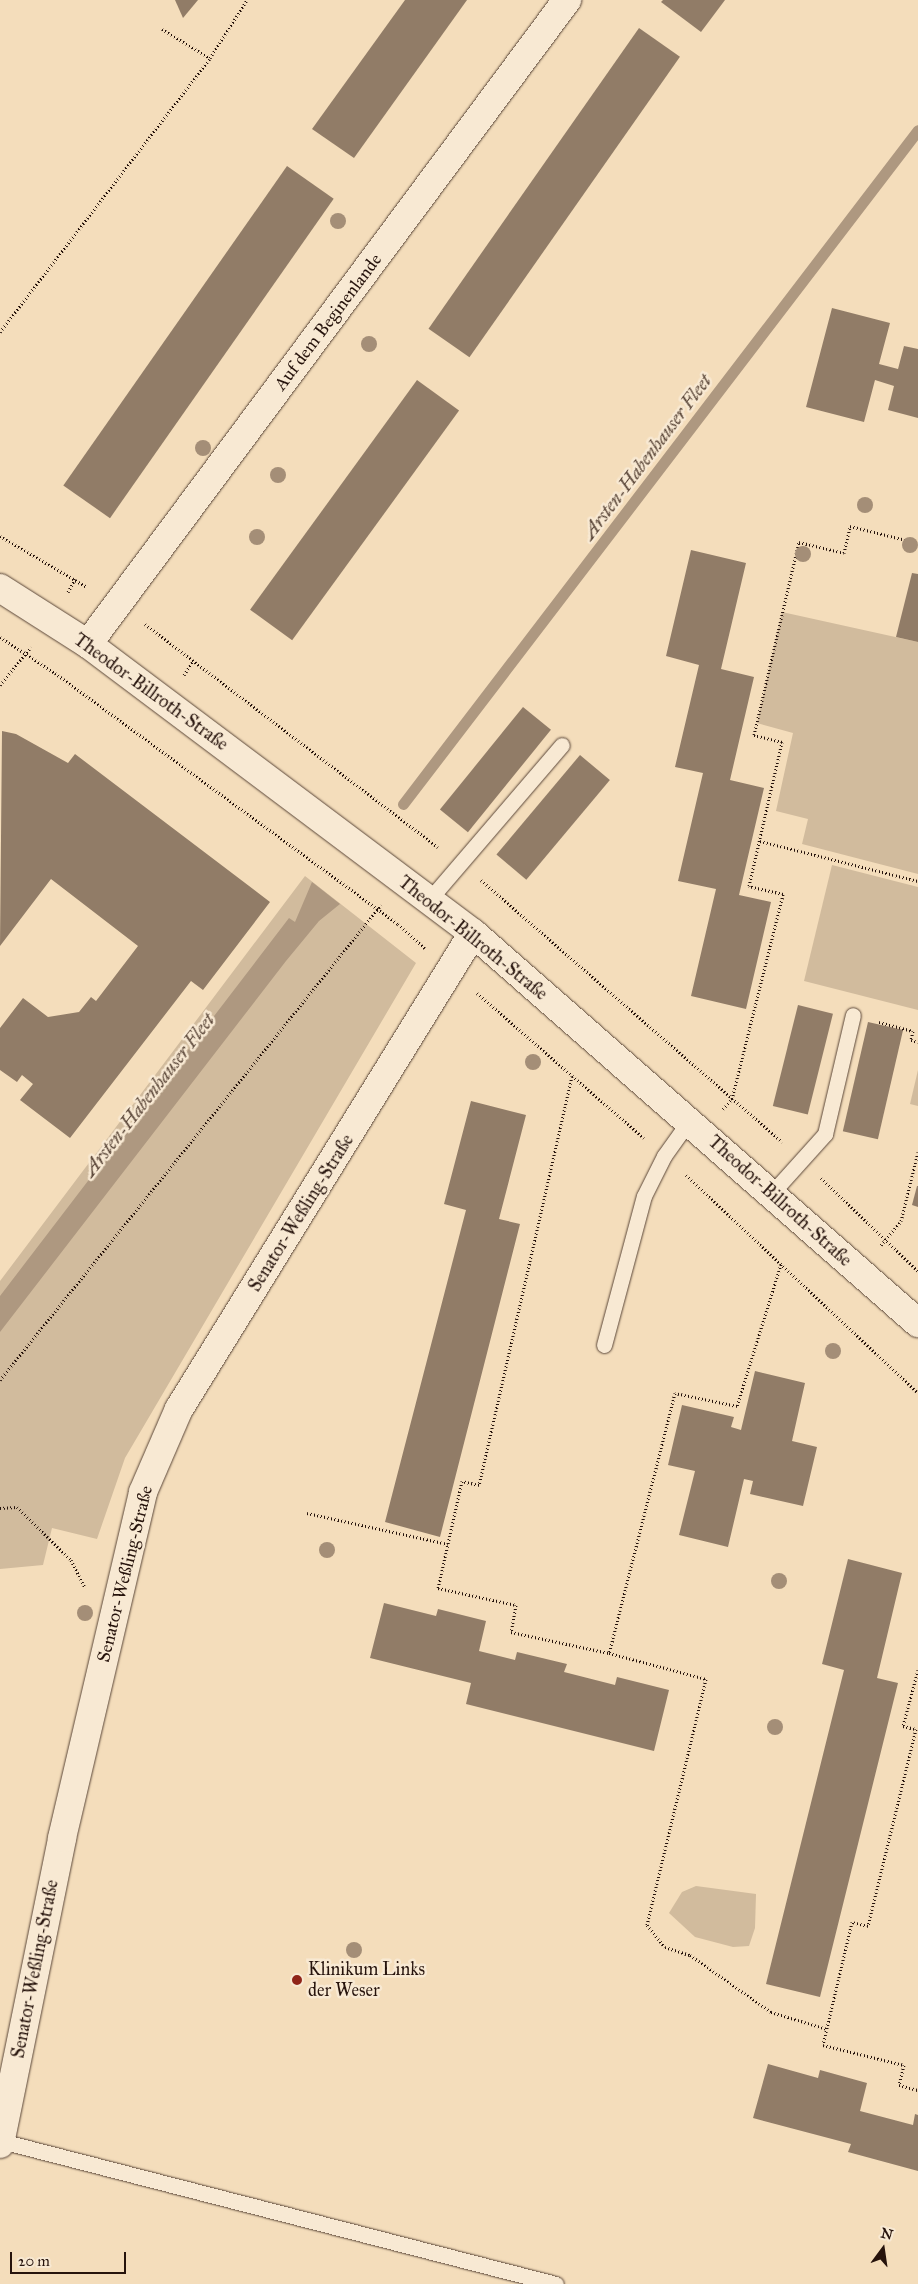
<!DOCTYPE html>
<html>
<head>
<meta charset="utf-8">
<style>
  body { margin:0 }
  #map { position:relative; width:918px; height:2284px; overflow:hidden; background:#f4ddbb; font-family:"IM FELL Great Primer",serif }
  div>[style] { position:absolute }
  .green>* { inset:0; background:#d1bb9d }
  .water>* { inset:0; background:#ae9880 }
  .stream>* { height:11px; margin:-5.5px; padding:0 5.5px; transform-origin:5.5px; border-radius:5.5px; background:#ae9880 }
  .building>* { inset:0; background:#917c67; transform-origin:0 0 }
  .path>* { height:3px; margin-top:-1.5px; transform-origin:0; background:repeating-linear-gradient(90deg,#26130c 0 1px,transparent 0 3.5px) }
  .roads { filter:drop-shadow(0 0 1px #5a4638) drop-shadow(0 0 1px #5a4638) }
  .service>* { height:15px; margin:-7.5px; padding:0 7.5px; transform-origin:7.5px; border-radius:7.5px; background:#f8e9d3 }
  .minor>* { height:28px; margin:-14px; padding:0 14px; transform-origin:14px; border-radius:14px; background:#f8e9d3 }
  .tertiary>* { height:28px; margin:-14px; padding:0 14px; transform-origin:14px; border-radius:14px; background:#f8e9d3 }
  .trees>* { width:16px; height:16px; margin:-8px; border-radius:50%; background:#a48e77 }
  .dots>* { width:14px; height:14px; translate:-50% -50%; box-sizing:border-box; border:2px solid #f8e9d3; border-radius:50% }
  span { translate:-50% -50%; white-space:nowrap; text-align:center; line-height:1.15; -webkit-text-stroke:5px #f8e9d3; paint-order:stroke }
  .street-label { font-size:18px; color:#26130c }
  .poi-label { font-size:18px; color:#26130c }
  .left { translate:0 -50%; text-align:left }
  .water-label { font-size:19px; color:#5c483a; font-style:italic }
  .north { position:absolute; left:858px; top:2224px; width:50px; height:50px; -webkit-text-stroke:4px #f8e9d3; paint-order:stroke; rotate:14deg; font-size:14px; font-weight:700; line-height:20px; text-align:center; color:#26130c }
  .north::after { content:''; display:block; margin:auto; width:18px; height:22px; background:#26130c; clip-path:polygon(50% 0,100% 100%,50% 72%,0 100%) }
  .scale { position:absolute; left:10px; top:2252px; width:116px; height:22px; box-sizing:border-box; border:2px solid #26130c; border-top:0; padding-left:6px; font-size:15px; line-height:18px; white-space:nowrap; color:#26130c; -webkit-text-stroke:4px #f8e9d3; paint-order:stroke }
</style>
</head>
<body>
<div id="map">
  <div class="green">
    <div style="clip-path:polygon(782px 612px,918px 642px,918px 874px,802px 844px,808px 819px,776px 811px,793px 733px,757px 723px)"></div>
    <div style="clip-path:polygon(832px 865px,918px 887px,918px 1010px,804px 981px)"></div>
    <div style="clip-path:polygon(305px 876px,416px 963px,125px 1458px,97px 1539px,52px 1528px,43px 1565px,0 1569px,0 1281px)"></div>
    <div style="clip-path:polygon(918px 1070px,918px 1106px,910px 1104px)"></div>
    <div style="clip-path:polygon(696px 1886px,756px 1894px,755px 1928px,749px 1946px,733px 1947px,695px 1937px,669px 1913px,682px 1892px)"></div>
  </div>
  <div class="water">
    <div style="clip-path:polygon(312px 882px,340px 904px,319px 921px,286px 961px,0 1332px,0 1296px,289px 918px,295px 922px)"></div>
  </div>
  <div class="stream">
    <div style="left:403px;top:804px;width:848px;rotate:-52.62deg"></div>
  </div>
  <div class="building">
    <div style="clip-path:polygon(175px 0,198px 0,183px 18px)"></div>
    <div style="clip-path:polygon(405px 0,467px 0,354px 158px,312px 129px)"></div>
    <div style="clip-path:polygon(663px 0,725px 0,701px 32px,661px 2px)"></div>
    <div style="left:639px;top:28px;width:50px;height:367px;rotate:35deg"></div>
    <div style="left:287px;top:166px;width:57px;height:390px;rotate:35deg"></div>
    <div style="clip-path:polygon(832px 308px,890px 323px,879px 364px,898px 369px,904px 346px,918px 349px,918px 418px,888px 410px,894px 386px,875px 380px,864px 422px,806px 407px)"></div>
    <div style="left:417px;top:380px;width:52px;height:284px;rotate:36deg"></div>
    <div style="clip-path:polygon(691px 550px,746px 563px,721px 669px,754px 677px,730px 780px,764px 788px,739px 895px,771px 902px,746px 1009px,691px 996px,716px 889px,678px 881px,703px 773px,675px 767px,699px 665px,666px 656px)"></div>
    <div style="clip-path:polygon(912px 573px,918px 574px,918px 642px,896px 637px)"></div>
    <div style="left:523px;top:707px;width:36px;height:132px;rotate:39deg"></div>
    <div style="clip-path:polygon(2px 731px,16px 734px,68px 763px,75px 754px,270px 902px,203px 990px,191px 981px,70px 1138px,20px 1100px,33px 1084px,22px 1075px,17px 1082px,0 1070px,0 1028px,23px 998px,48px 1017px,79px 1012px,91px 997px,96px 1001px,138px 946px,51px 879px,0 946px)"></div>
    <div style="left:580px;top:755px;width:39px;height:130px;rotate:40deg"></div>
    <div style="left:798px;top:1005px;width:36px;height:104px;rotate:14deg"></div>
    <div style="left:868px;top:1022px;width:36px;height:112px;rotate:13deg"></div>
    <div style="clip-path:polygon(471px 1101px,526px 1115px,499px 1219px,520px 1224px,440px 1537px,385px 1522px,466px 1210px,444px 1204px)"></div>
    <div style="clip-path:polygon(917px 1186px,918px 1186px,918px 1207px,912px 1205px)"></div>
    <div style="clip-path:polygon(755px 1371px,805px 1383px,792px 1441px,817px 1447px,803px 1506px,750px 1494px,753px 1481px,744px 1479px,728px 1547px,679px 1535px,695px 1471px,668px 1465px,682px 1405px,734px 1417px,731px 1427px,741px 1430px)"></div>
    <div style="clip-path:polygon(848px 1559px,902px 1573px,877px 1678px,898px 1683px,820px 1997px,766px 1984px,844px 1670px,822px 1664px)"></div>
    <div style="clip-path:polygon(384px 1603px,436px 1616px,438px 1609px,486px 1621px,479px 1651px,515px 1660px,517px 1652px,567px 1664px,564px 1672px,615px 1685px,617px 1677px,669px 1690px,654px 1751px,466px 1704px,471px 1683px,370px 1658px)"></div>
    <div style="clip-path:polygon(768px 2064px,818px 2078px,820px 2070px,867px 2083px,860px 2111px,913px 2125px,915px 2114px,918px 2115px,918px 2171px,848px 2152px,851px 2144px,753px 2118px)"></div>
  </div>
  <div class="path">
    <div style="left:162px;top:29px;width:56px;rotate:31.1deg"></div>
    <div style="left:0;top:332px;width:345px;rotate:-52.5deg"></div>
    <div style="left:210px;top:58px;width:69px;rotate:-57.5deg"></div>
    <div style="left:0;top:536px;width:101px;rotate:30.4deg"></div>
    <div style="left:68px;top:592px;width:15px;rotate:-62deg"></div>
    <div style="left:145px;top:624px;width:368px;rotate:37.3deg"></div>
    <div style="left:0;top:637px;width:66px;rotate:33.2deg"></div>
    <div style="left:55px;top:673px;width:425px;rotate:36.2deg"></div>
    <div style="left:398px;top:924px;width:36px;rotate:42deg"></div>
    <div style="left:184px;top:675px;width:17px;rotate:-57deg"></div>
    <div style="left:0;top:685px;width:49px;rotate:-50.8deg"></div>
    <div style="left:760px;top:841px;width:163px;rotate:14.2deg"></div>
    <div style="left:481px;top:880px;width:399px;rotate:41deg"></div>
    <div style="left:477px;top:993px;width:221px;rotate:41deg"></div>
    <div style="left:879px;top:1022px;width:35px;rotate:15deg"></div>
    <div style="left:913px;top:1031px;width:9px;rotate:103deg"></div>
    <div style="left:911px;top:1040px;width:7px;rotate:16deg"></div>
    <div style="left:572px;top:1076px;width:419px;rotate:102.8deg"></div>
    <div style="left:479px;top:1485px;width:17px;rotate:-167deg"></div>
    <div style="left:462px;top:1481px;width:110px;rotate:102.6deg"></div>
    <div style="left:438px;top:1588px;width:80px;rotate:12.3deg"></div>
    <div style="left:516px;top:1605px;width:27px;rotate:100deg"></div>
    <div style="left:511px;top:1632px;width:100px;rotate:12.1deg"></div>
    <div style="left:723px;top:1109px;width:13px;rotate:-48deg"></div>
    <div style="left:732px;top:1099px;width:211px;rotate:-76deg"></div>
    <div style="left:783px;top:894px;width:35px;rotate:-167deg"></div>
    <div style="left:749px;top:886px;width:148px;rotate:-77.1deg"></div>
    <div style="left:782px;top:742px;width:29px;rotate:-166deg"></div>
    <div style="left:754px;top:735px;width:198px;rotate:-76.9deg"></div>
    <div style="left:799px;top:542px;width:46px;rotate:13.7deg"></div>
    <div style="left:844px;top:553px;width:28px;rotate:-77deg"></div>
    <div style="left:850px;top:526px;width:70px;rotate:14deg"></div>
    <div style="left:686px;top:1175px;width:318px;rotate:43.2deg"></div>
    <div style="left:821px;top:1178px;width:134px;rotate:43.8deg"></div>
    <div style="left:881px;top:1245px;width:31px;rotate:-50deg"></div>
    <div style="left:901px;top:1221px;width:71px;rotate:-76.2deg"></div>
    <div style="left:781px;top:1264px;width:149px;rotate:107.2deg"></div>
    <div style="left:737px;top:1406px;width:63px;rotate:-168.2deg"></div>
    <div style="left:675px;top:1393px;width:268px;rotate:104.2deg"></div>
    <div style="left:609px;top:1653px;width:100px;rotate:15deg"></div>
    <div style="left:706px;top:1679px;width:253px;rotate:103.5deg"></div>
    <div style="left:647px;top:1925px;width:28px;rotate:51deg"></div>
    <div style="left:665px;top:1947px;width:26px;rotate:18deg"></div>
    <div style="left:690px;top:1955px;width:99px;rotate:35.1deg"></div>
    <div style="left:771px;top:2012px;width:59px;rotate:16.9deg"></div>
    <div style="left:0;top:1380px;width:609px;rotate:-51.27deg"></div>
    <div style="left:0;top:1508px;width:17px;rotate:-3deg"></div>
    <div style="left:17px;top:1507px;width:76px;rotate:44.5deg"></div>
    <div style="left:71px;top:1560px;width:31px;rotate:63deg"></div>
    <div style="left:307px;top:1513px;width:144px;rotate:12.4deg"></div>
    <div style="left:918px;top:1670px;width:58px;rotate:105deg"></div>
    <div style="left:903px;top:1726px;width:13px;rotate:13deg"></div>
    <div style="left:916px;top:1729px;width:203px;rotate:103.7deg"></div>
    <div style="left:868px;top:1926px;width:16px;rotate:-166deg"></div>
    <div style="left:852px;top:1922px;width:126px;rotate:103.3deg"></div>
    <div style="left:823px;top:2045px;width:83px;rotate:13.9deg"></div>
    <div style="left:904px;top:2065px;width:21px;rotate:104deg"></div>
    <div style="left:899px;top:2085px;width:20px;rotate:15deg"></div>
  </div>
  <div class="roads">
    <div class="service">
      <div style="left:429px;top:900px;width:204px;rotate:-49.4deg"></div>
      <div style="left:771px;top:1194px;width:81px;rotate:-48deg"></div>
      <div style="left:825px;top:1134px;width:122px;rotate:-76.8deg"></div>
      <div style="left:604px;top:1345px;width:154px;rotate:-75deg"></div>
      <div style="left:644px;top:1196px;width:45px;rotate:-63.4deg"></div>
      <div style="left:664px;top:1156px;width:43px;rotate:-54.5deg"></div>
      <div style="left:1px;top:2141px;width:573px;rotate:14.45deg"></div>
    </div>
    <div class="minor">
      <div style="left:88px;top:644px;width:803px;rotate:-53.36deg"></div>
      <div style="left:0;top:2144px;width:312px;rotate:-78.5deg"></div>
      <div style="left:62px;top:1838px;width:355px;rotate:-76.8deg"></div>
      <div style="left:143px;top:1492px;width:90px;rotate:-66.6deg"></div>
      <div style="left:179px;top:1409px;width:559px;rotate:-58.3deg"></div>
    </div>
    <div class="tertiary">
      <div style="left:0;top:588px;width:104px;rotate:32.5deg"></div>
      <div style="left:88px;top:644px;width:481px;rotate:36.9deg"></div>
      <div style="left:473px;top:933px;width:592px;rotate:41.23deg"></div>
    </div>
  </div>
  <div class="trees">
    <div style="left:338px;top:221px"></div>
    <div style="left:369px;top:344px"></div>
    <div style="left:203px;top:448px"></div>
    <div style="left:278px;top:475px"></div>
    <div style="left:865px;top:505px"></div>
    <div style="left:257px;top:537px"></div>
    <div style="left:910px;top:545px"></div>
    <div style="left:803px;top:554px"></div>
    <div style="left:533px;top:1062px"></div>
    <div style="left:833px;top:1351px"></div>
    <div style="left:327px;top:1550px"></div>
    <div style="left:779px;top:1581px"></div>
    <div style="left:85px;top:1613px"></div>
    <div style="left:775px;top:1727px"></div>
    <div style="left:354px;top:1950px"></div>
  </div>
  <div class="dots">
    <div style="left:297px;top:1980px;background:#8f2418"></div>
  </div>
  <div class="street-label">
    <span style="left:328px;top:322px;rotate:-53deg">Auf dem Beginenlande</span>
    <span style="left:151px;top:692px;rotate:36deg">Theodor-Billroth-Straße</span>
    <span style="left:473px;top:938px;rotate:39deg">Theodor-Billroth-Straße</span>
    <span style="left:780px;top:1201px;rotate:42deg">Theodor-Billroth-Straße</span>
    <span style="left:301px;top:1213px;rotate:-58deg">Senator-Weßling-Straße</span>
    <span style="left:125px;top:1574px;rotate:-76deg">Senator-Weßling-Straße</span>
    <span style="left:35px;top:1969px;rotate:-79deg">Senator-Weßling-Straße</span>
  </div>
  <div class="poi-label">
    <span class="left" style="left:308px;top:1980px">Klinikum Links<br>der Weser</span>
  </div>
  <div class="water-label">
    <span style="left:647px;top:457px;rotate:-53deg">Arsten-Habenhauser Fleet</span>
    <span style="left:149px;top:1095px;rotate:-52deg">Arsten-Habenhauser Fleet</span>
  </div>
  <div class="north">N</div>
  <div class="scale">20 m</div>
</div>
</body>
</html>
